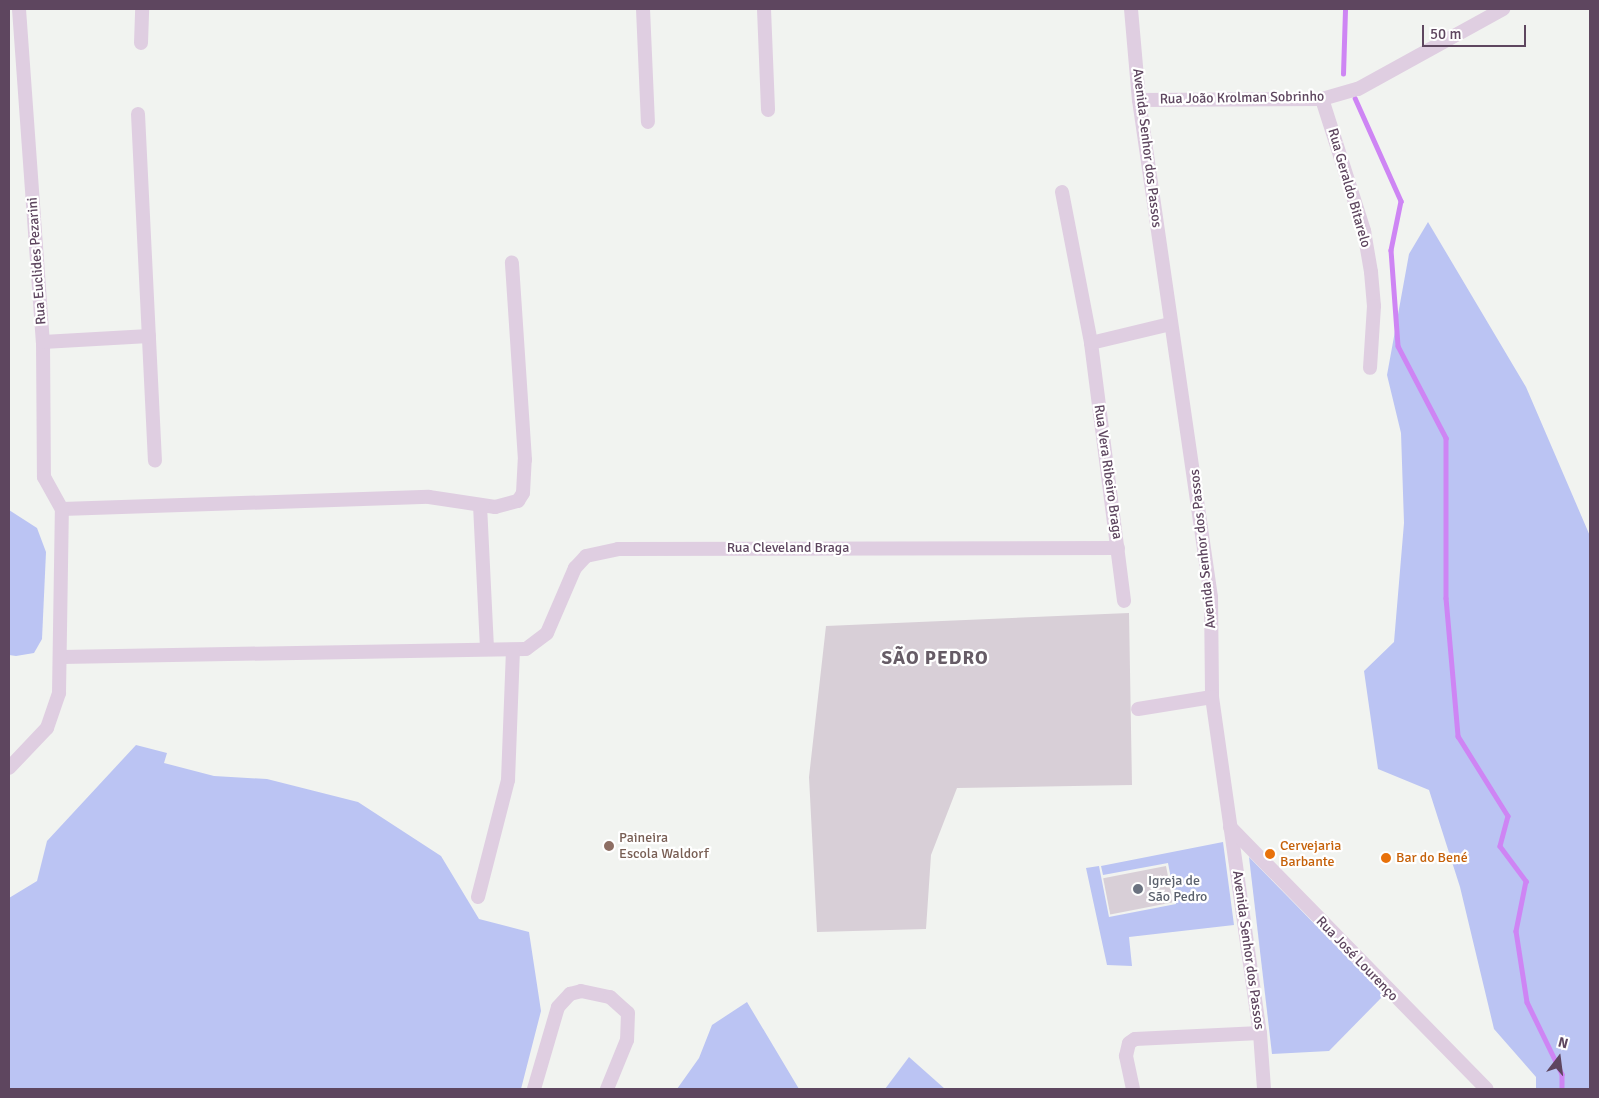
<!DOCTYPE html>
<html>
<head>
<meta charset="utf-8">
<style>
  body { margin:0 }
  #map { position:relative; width:1599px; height:1098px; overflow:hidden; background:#f1f3f0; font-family:Signika,sans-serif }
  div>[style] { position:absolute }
  .green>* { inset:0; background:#bbc4f3 }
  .stream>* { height:4.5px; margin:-2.25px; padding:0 2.25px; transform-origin:2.25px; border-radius:2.25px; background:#ce85f4 }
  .building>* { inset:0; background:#d8cfd7; transform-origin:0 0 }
  .minor>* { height:14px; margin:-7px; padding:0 7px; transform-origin:7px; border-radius:7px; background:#dfcee1 }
  .dots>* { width:14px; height:14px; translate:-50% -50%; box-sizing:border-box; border:2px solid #fff; border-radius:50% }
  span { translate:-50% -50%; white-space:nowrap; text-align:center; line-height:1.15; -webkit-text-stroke:4.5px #fff; paint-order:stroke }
  .street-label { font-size:14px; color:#5e465f }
  .education-label { font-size:14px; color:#785e54 }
  .left { translate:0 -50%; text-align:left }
  .food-label { font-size:14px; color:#c56008 }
  .worship-label { font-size:14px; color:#5b616d }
  .district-label { font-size:19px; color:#665c66; font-weight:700; letter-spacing:1px }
  .frame { position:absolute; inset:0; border:10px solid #5e465f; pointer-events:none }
  .north { position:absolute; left:1534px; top:1033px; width:50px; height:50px; -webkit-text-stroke:4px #fff; paint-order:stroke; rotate:15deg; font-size:14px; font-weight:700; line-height:20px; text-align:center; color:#5e465f }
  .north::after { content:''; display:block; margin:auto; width:18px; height:22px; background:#5e465f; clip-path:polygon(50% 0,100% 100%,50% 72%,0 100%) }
  .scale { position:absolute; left:1422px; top:25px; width:104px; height:22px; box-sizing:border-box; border:2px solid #5e465f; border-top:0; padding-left:6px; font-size:15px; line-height:18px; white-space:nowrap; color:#5e465f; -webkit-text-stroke:4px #fff; paint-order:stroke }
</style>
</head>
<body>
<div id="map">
  <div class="green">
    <div style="clip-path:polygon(1428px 222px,1526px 387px,1590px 536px,1590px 1089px,1536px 1089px,1536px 1077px,1494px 1029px,1460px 887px,1429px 790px,1378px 769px,1364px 671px,1394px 642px,1404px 523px,1401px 433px,1387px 375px,1409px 254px)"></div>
    <div style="clip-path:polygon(9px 510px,37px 528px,46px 552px,42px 639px,34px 653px,16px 656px,9px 655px)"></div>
    <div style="clip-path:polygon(136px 745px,167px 753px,164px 763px,214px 776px,267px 779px,358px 802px,441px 856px,479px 919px,529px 932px,541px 1011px,521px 1089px,9px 1089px,9px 898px,37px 881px,47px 841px)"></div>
    <div style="clip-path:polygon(1223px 842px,1234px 925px,1129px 937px,1132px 966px,1107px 965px,1086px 868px,1099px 866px,1109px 917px,1176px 904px,1168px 863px,1103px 875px,1101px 866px)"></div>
    <div style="clip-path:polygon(1249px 857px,1384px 995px,1329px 1051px,1272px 1054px)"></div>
    <div style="clip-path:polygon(747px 1002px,799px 1089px,677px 1089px,699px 1058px,712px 1025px)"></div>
    <div style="clip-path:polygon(909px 1057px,945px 1089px,885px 1089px)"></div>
  </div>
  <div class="stream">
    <div style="left:1343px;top:74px;width:65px;rotate:-88.2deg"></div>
    <div style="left:1355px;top:98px;width:113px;rotate:65.9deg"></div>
    <div style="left:1401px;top:201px;width:50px;rotate:101.5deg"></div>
    <div style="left:1391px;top:250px;width:96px;rotate:85.8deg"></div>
    <div style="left:1398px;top:346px;width:104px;rotate:62.4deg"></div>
    <div style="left:1446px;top:438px;width:160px;rotate:90deg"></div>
    <div style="left:1446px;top:598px;width:139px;rotate:85deg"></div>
    <div style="left:1458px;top:736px;width:94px;rotate:58deg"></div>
    <div style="left:1508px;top:816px;width:31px;rotate:105deg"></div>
    <div style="left:1500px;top:846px;width:44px;rotate:53.4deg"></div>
    <div style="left:1526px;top:881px;width:51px;rotate:101.3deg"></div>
    <div style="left:1516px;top:931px;width:72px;rotate:81.2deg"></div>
    <div style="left:1527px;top:1002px;width:80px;rotate:64.1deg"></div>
    <div style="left:1562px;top:1074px;width:15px;rotate:90deg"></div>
  </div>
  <div class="building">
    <div style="clip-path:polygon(1129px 613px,1132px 785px,957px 788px,931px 855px,926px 929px,817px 932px,809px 777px,826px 626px)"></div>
    <div style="left:1166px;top:866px;width:37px;height:64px;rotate:79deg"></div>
  </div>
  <div class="minor">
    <div style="left:19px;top:9px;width:334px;rotate:85.9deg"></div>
    <div style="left:43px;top:342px;width:135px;rotate:89.6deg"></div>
    <div style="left:44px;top:477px;width:37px;rotate:61deg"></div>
    <div style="left:643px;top:9px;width:113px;rotate:87.5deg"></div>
    <div style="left:764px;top:9px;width:101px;rotate:87.7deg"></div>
    <div style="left:1131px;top:9px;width:91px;rotate:85deg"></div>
    <div style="left:1139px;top:100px;width:502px;rotate:81.76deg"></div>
    <div style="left:1211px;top:597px;width:100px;rotate:89.4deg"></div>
    <div style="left:1212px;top:697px;width:339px;rotate:81.9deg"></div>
    <div style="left:1260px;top:1033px;width:56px;rotate:85.9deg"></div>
    <div style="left:141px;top:43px;width:34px;rotate:-88deg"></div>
    <div style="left:1322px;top:99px;width:139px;rotate:72.3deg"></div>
    <div style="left:1364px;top:231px;width:42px;rotate:80.3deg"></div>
    <div style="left:1371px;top:272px;width:34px;rotate:85deg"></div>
    <div style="left:1374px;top:306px;width:62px;rotate:93.7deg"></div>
    <div style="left:1139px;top:100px;width:183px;rotate:-0.3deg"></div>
    <div style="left:1322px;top:99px;width:37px;rotate:-16deg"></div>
    <div style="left:1358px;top:89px;width:166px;rotate:-28.9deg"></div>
    <div style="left:138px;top:114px;width:347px;rotate:87.2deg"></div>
    <div style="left:1062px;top:192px;width:154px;rotate:79.1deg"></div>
    <div style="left:1091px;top:343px;width:260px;rotate:82.7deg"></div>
    <div style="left:43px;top:342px;width:106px;rotate:-3.2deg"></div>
    <div style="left:1091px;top:343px;width:81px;rotate:-13.5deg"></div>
    <div style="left:480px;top:505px;width:144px;rotate:87.2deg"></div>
    <div style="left:62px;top:509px;width:367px;rotate:-1.9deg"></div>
    <div style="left:429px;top:497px;width:67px;rotate:8.6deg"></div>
    <div style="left:495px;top:507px;width:24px;rotate:-15deg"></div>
    <div style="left:518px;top:501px;width:9px;rotate:-58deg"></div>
    <div style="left:523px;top:493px;width:33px;rotate:-87deg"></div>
    <div style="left:525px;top:460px;width:198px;rotate:-93.8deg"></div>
    <div style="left:62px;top:657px;width:464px;rotate:-1deg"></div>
    <div style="left:526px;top:649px;width:26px;rotate:-37deg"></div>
    <div style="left:547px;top:633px;width:71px;rotate:-66.7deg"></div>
    <div style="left:575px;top:568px;width:16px;rotate:-47deg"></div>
    <div style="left:586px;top:556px;width:33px;rotate:-12deg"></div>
    <div style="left:618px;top:549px;width:500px;rotate:-0.11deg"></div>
    <div style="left:1138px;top:709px;width:75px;rotate:-9.2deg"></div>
    <div style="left:9px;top:768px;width:55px;rotate:-46.5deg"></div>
    <div style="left:47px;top:728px;width:37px;rotate:-71deg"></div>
    <div style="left:59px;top:693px;width:184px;rotate:-89.1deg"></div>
    <div style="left:1230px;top:827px;width:367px;rotate:45.6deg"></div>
    <div style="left:478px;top:897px;width:121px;rotate:-75.6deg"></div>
    <div style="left:508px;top:780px;width:129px;rotate:-87.8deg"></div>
    <div style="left:534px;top:1089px;width:85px;rotate:-73.7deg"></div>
    <div style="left:558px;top:1007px;width:18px;rotate:-47deg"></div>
    <div style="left:570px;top:994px;width:11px;rotate:-15deg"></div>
    <div style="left:581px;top:991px;width:30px;rotate:12deg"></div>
    <div style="left:610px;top:997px;width:24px;rotate:42deg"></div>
    <div style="left:628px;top:1013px;width:27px;rotate:92deg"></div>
    <div style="left:627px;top:1040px;width:53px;rotate:112.2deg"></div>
    <div style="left:1133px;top:1089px;width:34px;rotate:-102deg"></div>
    <div style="left:1126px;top:1056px;width:13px;rotate:-77deg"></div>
    <div style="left:1129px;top:1043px;width:7px;rotate:-34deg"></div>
    <div style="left:1135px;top:1039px;width:125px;rotate:-2.7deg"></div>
  </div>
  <div class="dots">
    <div style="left:609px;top:846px;background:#8d6e63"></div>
    <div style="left:1270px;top:854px;background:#e8710a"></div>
    <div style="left:1386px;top:858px;background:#e8710a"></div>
    <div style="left:1138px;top:889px;background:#6b7280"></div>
  </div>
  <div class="street-label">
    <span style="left:1242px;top:98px;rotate:-1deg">Rua João Krolman Sobrinho</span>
    <span style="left:1147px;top:148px;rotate:83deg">Avenida Senhor dos Passos</span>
    <span style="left:1349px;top:188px;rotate:74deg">Rua Geraldo Bitarelo</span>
    <span style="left:37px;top:261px;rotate:-94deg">Rua Euclides Pezarini</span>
    <span style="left:1108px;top:472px;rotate:82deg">Rua Vera Ribeiro Braga</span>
    <span style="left:788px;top:548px">Rua Cleveland Braga</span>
    <span style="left:1203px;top:549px;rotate:-96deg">Avenida Senhor dos Passos</span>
    <span style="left:1248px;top:950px;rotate:82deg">Avenida Senhor dos Passos</span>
    <span style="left:1357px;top:959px;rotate:46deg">Rua José Lourenço</span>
  </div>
  <div class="education-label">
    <span class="left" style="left:619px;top:846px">Paineira<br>Escola Waldorf</span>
  </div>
  <div class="food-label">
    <span class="left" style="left:1280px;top:854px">Cervejaria<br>Barbante</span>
    <span class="left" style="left:1396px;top:858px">Bar do Bené</span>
  </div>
  <div class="worship-label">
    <span class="left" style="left:1148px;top:889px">Igreja de<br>São Pedro</span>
  </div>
  <div class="district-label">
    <span style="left:935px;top:659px">SÃO PEDRO</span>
  </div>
  <div class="frame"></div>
  <div class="north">N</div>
  <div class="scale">50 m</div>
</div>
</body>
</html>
